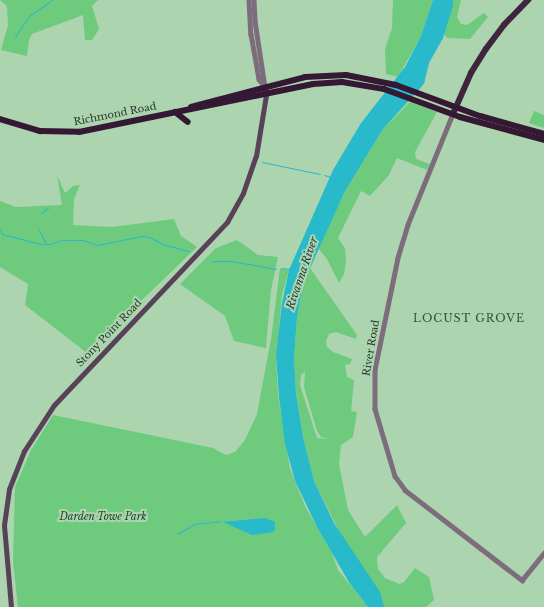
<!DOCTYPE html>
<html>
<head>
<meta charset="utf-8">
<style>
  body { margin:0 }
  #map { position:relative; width:544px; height:607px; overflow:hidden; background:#abd4af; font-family:"Libre Baskerville",serif }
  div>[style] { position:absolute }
  .green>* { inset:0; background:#6ecb7d }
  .water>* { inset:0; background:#28b9cb }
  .stream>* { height:1px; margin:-0.5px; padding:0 0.5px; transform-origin:0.5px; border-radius:0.5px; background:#28b9cb }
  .tertiary>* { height:4.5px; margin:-2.25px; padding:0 2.25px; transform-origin:2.25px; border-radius:2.25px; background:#7d6d7c }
  .secondary>* { height:5px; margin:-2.5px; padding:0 2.5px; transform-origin:2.5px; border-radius:2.5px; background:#584258 }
  .primary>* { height:5.5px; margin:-2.75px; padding:0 2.75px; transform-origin:2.75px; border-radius:2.75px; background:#3f253e }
  .trunk>* { height:6px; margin:-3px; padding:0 3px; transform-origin:3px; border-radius:3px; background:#341834 }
  span { translate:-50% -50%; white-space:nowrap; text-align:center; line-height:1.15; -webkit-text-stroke:4px #abd4af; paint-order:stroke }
  .street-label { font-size:10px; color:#253527 }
  .park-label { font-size:10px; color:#183f20; font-style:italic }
  .water-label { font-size:11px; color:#1c383c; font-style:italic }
  .neighbourhood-label { font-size:11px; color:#325737; letter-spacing:1px }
</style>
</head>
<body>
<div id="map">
  <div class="green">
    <div style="clip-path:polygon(0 0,98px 0,92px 6px,99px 29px,92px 40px,85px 40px,83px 15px,32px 34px,29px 40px,27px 56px,1px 50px,8px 25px,7px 6px)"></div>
    <div style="clip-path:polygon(393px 0,433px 0,421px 36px,398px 77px,386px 74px,385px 49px,392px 28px)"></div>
    <div style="clip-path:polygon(453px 0,461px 0,457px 17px,461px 24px,467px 25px,484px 13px,488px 17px,470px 39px,447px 38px,444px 34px)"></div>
    <div style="clip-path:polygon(410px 102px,437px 112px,415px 152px,416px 159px,430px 164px,427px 170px,397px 158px,389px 175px,370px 196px,361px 191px,338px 238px,345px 248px,346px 260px,344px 274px,339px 283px,327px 259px,318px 248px,344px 193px,383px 129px)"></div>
    <div style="clip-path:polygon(534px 111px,544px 115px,544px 128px,529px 123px)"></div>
    <div style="clip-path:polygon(57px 175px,65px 193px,73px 186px,80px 185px,74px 199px,73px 225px,112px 227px,174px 219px,181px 236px,197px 247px,87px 353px,25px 305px,28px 284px,0 267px,0 201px,16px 207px,62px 205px)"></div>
    <div style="clip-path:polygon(237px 240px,258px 255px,278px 257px,271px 290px,266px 348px,234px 341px,225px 316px,180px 284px,216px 248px)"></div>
    <div style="clip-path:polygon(280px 268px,289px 270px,282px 295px,276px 360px,278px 395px,290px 469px,305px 506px,332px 553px,338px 570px,368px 607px,18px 607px,13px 561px,15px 487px,31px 450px,53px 415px,213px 448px,226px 455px,235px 452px,245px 440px,257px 414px,271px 339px)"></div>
    <div style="clip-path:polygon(evenodd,310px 268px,357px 335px,356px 339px,336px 332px,329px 334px,326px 341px,327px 347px,333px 352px,352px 359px,350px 364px,345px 365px,347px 377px,354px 380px,351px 411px,357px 412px,353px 437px,341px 445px,339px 464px,348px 510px,365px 537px,397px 505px,406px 523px,377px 557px,378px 569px,385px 578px,399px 584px,404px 582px,415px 568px,429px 577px,434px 600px,426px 607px,383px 607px,374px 584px,346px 545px,314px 481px,303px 437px,296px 394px,294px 358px,297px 318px,303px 284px,310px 268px,305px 372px,304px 387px,317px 431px,321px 437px,330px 439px,317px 438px,300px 385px,301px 375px,305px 372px)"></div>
  </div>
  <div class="water">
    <div style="clip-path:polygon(433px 0,453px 0,453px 6px,443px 38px,429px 63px,424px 84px,383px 129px,344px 193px,303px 284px,297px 318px,294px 358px,296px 394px,303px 437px,314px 481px,334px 523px,380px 592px,384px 607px,368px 607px,350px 584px,317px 527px,295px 481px,285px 444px,279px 397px,276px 355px,282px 303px,289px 270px,333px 170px,361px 123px,405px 67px,421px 36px)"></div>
    <div style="clip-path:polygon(265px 518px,275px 522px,275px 530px,273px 532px,252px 535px,223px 522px)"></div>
  </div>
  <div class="stream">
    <div style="left:15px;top:37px;width:25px;rotate:-56deg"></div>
    <div style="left:29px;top:16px;width:28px;rotate:-35deg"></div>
    <div style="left:262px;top:162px;width:59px;rotate:11.7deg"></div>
    <div style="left:324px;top:175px;width:7px;rotate:16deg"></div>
    <div style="left:41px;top:213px;width:9px;rotate:-36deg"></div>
    <div style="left:0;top:229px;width:5px;rotate:68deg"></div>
    <div style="left:2px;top:234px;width:40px;rotate:14.4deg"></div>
    <div style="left:41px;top:244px;width:9px"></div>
    <div style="left:50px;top:244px;width:12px;rotate:-20deg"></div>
    <div style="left:61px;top:240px;width:22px"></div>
    <div style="left:83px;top:240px;width:15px;rotate:20deg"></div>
    <div style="left:97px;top:245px;width:46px;rotate:-11.3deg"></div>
    <div style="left:142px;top:236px;width:8px;rotate:7deg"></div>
    <div style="left:150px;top:237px;width:14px;rotate:30deg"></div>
    <div style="left:162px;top:244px;width:28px;rotate:15deg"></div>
    <div style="left:39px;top:230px;width:16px;rotate:63deg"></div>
    <div style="left:212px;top:261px;width:19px"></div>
    <div style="left:231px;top:261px;width:46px;rotate:10.1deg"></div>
    <div style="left:282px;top:268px;width:8px;rotate:7deg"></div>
    <div style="left:177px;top:534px;width:20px;rotate:-30deg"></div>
    <div style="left:194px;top:524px;width:27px;rotate:-6deg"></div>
  </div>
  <div class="tertiary">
    <div style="left:249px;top:0;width:34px;rotate:87deg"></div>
    <div style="left:251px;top:34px;width:46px;rotate:79.9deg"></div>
    <div style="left:259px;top:79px;width:10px;rotate:53deg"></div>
    <div style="left:254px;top:0;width:21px;rotate:87deg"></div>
    <div style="left:255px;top:21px;width:67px;rotate:81.4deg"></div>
    <div style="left:453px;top:114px;width:120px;rotate:112.1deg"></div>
    <div style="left:408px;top:225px;width:34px;rotate:107deg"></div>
    <div style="left:398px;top:258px;width:114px;rotate:101.6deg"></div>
    <div style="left:375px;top:370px;width:39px;rotate:90deg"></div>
    <div style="left:375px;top:409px;width:70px;rotate:73.4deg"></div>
    <div style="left:395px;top:476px;width:17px;rotate:54deg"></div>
    <div style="left:405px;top:490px;width:148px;rotate:37.6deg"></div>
    <div style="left:522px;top:580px;width:35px;rotate:-51deg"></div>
  </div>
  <div class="secondary">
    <div style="left:11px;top:607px;width:82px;rotate:-94.9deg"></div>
    <div style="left:4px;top:525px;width:36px;rotate:-82deg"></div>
    <div style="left:9px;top:489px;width:41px;rotate:-68.5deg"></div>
    <div style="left:24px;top:451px;width:55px;rotate:-56.9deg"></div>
    <div style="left:54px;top:405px;width:252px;rotate:-46.6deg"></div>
    <div style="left:227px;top:222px;width:33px;rotate:-61deg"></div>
    <div style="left:243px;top:193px;width:39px;rotate:-71deg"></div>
    <div style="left:256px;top:156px;width:62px;rotate:-80.7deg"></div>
    <div style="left:266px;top:95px;width:8px;rotate:-97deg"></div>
  </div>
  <div class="primary">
    <div style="left:453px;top:114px;width:45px;rotate:-66.3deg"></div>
    <div style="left:471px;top:73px;width:28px;rotate:-58deg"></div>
    <div style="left:486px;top:49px;width:30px;rotate:-53deg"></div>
    <div style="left:504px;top:25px;width:35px;rotate:-46deg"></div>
  </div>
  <div class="trunk">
    <div style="left:191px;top:107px;width:118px;rotate:-14.7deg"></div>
    <div style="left:305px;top:77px;width:41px;rotate:-2.8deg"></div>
    <div style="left:346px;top:75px;width:51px;rotate:11.3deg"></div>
    <div style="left:396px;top:85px;width:90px;rotate:20.3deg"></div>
    <div style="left:480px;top:116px;width:66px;rotate:15.7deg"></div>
    <div style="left:175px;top:112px;width:16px;rotate:38deg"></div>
    <div style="left:0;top:119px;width:42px;rotate:16.7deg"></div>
    <div style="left:40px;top:131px;width:39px;rotate:1deg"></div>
    <div style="left:79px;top:132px;width:239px;rotate:-11.6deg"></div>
    <div style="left:313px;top:84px;width:29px;rotate:-4deg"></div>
    <div style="left:342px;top:82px;width:43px;rotate:9.5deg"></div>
    <div style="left:384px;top:89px;width:81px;rotate:20.2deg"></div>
    <div style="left:460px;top:117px;width:87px;rotate:15.3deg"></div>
  </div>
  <div class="street-label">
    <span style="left:115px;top:114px;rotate:-11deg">Richmond Road</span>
    <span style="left:109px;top:333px;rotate:-46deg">Stony Point Road</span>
    <span style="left:371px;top:348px;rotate:-80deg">River Road</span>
  </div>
  <div class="park-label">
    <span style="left:103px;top:517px">Darden Towe Park</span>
  </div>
  <div class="water-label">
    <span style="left:302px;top:273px;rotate:-71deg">Rivanna River</span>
  </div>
  <div class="neighbourhood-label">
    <span style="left:469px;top:318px">LOCUST GROVE</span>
  </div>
</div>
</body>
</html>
